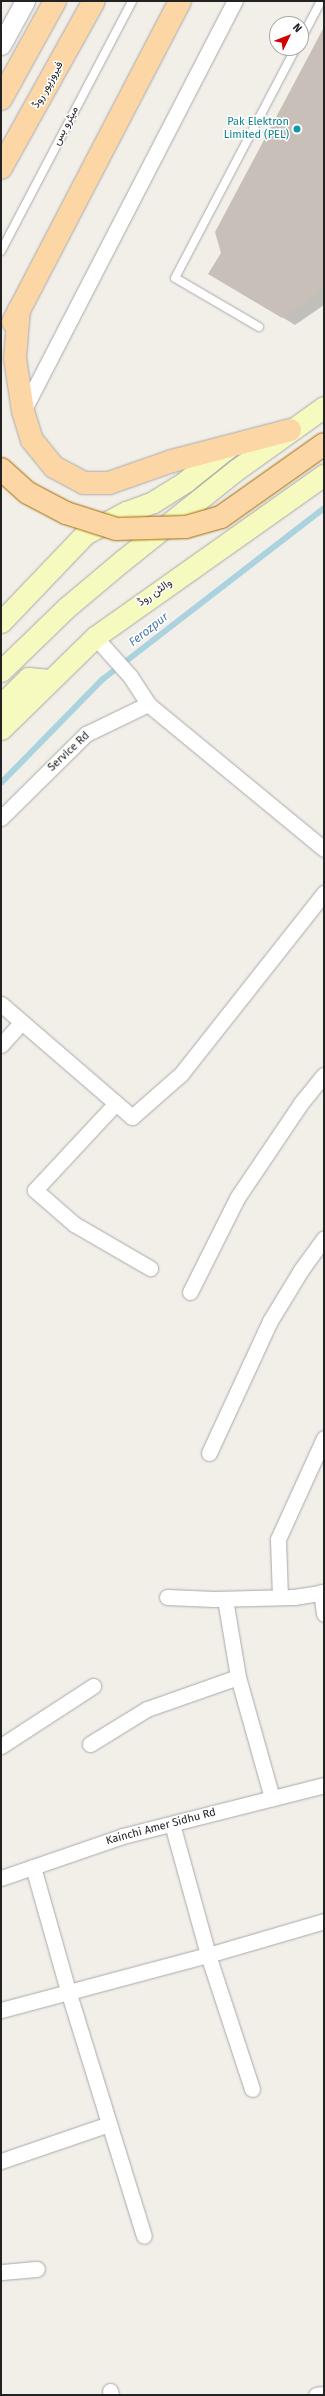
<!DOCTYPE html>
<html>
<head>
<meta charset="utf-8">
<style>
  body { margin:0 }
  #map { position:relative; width:325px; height:2396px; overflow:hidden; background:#f2efe9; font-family:"Fira Sans",Vazirmatn,sans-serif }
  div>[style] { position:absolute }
  .shadow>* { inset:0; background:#0003 }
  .stream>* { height:6px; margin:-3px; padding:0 3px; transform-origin:3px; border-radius:3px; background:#aad3df }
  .building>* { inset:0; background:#c7bfb8 }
  .roads { filter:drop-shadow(0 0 1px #a9a9a9) drop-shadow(0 0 1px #a9a9a9) }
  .service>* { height:8px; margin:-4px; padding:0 4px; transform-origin:4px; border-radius:4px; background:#fff }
  .minor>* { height:15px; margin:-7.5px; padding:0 7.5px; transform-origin:7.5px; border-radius:7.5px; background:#fff }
  .tertiary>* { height:19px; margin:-9.5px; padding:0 9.5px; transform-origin:9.5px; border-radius:9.5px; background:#fff }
  .secondary>* { height:21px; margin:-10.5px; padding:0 10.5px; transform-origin:10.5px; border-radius:10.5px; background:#f7fabf }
  .primary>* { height:22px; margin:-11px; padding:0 11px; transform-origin:11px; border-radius:11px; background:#fcd6a4 }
  .bridges { filter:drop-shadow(0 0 1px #a06b00) drop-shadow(0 0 1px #a06b00) }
  .primary-bridge>* { height:22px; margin:-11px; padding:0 11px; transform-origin:11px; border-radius:11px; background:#fcd6a4 }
  .dots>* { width:11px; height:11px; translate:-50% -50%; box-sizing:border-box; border:2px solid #fff; border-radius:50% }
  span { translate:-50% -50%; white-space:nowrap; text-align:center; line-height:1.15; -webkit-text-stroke:3px #fff; paint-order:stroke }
  .street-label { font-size:11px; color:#222 }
  .culture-label { font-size:11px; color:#0d838f }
  .right { translate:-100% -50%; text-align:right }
  .water-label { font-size:12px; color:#4a7aab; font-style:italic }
  .frame { position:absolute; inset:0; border:2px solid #222; pointer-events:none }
  .north { position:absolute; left:269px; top:16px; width:40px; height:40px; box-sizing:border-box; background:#fff; border:1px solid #a7a7a7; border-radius:50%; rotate:47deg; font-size:11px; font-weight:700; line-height:16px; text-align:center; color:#222 }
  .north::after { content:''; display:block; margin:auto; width:14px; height:18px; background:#d40000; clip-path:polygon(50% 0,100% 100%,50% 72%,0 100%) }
</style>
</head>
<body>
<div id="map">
  <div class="shadow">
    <div style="clip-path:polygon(324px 29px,324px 305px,295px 325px,282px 317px,222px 253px)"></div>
  </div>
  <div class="stream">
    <div style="left:1px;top:783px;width:146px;rotate:-45.6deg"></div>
    <div style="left:103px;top:679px;width:279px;rotate:-37.7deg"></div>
  </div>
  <div class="building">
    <div style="clip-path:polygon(324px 27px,324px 289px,282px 318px,208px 274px,221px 253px,215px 232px)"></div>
  </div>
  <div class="roads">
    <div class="service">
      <div style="left:301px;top:39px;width:43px;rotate:-62.2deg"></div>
      <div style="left:1px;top:251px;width:282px;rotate:-62.3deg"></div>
      <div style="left:259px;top:327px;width:97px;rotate:-149.7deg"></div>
      <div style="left:175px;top:278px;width:260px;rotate:-62.3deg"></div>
    </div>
    <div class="minor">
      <div style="left:23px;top:411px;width:462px;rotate:-62.7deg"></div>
      <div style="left:95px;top:637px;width:52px;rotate:48.1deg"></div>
      <div style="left:130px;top:676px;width:33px;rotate:57deg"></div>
      <div style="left:148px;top:704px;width:228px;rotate:39.5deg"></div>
      <div style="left:1px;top:818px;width:120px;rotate:-44.7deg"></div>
      <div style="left:86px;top:734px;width:69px;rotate:-25.8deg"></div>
      <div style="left:1px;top:1004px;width:173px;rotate:40.8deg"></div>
      <div style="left:132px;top:1117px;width:65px;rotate:-41.3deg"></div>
      <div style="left:181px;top:1074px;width:231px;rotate:-51.7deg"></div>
      <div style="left:1px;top:1045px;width:31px;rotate:-48deg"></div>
      <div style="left:116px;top:1103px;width:119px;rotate:133deg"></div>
      <div style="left:35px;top:1190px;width:52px;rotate:41.1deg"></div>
      <div style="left:74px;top:1224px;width:88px;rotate:30.1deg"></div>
      <div style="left:190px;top:1292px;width:105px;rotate:-63.4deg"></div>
      <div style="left:237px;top:1198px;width:115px;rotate:-56deg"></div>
      <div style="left:301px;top:1103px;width:36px;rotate:-51deg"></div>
      <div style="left:209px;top:1453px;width:145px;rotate:-65.2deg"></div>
      <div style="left:270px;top:1321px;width:60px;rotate:-58.7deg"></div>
      <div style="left:301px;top:1270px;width:39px;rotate:-54deg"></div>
      <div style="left:321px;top:1592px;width:22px;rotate:82deg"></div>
      <div style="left:167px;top:1597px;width:47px;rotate:2.4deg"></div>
      <div style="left:214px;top:1599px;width:80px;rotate:-1.4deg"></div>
      <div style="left:294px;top:1597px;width:30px;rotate:-9deg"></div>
      <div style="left:280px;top:1597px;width:58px;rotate:-92deg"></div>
      <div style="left:278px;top:1539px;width:111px;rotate:-65.5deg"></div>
      <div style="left:225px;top:1599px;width:79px;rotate:80.5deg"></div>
      <div style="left:238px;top:1677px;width:126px;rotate:74.3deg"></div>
      <div style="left:90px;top:1744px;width:67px;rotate:-31.6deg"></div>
      <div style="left:147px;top:1709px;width:96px;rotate:-19.4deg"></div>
      <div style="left:1px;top:1746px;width:110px;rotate:-33.1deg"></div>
      <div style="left:172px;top:1824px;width:136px;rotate:74.6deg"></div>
      <div style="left:208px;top:1955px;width:141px;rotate:71.8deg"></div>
      <div style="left:33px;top:1867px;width:132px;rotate:74.2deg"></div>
      <div style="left:69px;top:1994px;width:253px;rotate:72.8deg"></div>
      <div style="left:1px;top:1878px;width:129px;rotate:-19deg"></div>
      <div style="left:123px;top:1836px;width:207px;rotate:-14.2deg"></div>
      <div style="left:1px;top:2010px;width:214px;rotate:-14.9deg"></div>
      <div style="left:208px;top:1955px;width:121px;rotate:-16.3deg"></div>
      <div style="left:1px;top:2161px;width:114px;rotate:-18.9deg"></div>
      <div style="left:1px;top:2272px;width:36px;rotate:-5deg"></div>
      <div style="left:110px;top:2391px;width:4px;rotate:76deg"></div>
      <div style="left:316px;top:2395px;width:8px;rotate:-7deg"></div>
    </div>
    <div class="tertiary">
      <div style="left:1px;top:45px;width:50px;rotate:-61.4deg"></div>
    </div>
    <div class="secondary">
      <div style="left:1px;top:622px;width:122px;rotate:-46.3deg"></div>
      <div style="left:85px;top:534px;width:47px;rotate:-28.2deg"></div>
      <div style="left:126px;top:512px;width:29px;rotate:-20deg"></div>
      <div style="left:153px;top:502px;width:39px;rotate:-32deg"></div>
      <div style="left:186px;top:481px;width:56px;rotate:-38.5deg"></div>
      <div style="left:1px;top:671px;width:91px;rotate:-44.1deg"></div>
      <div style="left:66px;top:608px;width:73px;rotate:-40deg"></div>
      <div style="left:122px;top:561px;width:146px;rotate:-38.6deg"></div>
      <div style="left:236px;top:470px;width:108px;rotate:-35.6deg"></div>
      <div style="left:1px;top:705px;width:38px;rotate:-45deg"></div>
      <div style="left:28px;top:678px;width:22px;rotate:5deg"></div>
      <div style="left:1px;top:729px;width:132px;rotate:-44.4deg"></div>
      <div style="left:95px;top:637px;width:281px;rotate:-35.3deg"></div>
    </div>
    <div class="primary">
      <div style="left:1px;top:99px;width:112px;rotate:-61.1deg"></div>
      <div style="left:1px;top:168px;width:191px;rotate:-60.9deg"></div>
      <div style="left:19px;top:310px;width:48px;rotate:94.8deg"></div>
      <div style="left:15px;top:358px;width:54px;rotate:81.4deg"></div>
      <div style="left:23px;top:411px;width:30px;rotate:73deg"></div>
      <div style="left:32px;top:440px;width:35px;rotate:51deg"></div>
      <div style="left:54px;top:467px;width:34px;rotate:28deg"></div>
      <div style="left:84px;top:483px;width:25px"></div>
      <div style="left:109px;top:483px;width:67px;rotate:-19.2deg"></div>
      <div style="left:172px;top:461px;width:122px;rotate:-14.7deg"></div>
      <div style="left:13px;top:322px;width:362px;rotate:-62.5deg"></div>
    </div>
  </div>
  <div class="bridges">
    <div class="primary-bridge">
      <div style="left:1px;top:469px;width:36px;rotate:42deg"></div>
      <div style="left:28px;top:493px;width:43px;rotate:27.8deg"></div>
      <div style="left:66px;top:513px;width:52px;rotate:17.7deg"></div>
      <div style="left:116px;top:529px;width:70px;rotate:-1.6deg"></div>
      <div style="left:186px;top:527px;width:36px;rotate:-16deg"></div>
      <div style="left:221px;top:517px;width:126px;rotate:-35.3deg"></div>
    </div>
  </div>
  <div class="dots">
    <div style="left:297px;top:129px;background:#0f9aa8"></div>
  </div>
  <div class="street-label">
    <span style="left:48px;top:85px;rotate:-61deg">فیروزپور روڈ</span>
    <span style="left:66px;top:126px;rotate:-62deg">میٹرو بس</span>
    <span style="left:155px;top:593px;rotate:-35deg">والٹن روڈ</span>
    <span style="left:69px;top:752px;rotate:-43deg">Service Rd</span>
    <span style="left:161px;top:1827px;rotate:-15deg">Kainchi Amer Sidhu Rd</span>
  </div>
  <div class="culture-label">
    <span class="right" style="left:289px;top:129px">Pak Elektron<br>Limited (PEL)</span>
  </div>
  <div class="water-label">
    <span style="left:149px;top:630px;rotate:-38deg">Ferozpur</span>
  </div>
  <div class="frame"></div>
  <div class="north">N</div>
</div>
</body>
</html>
